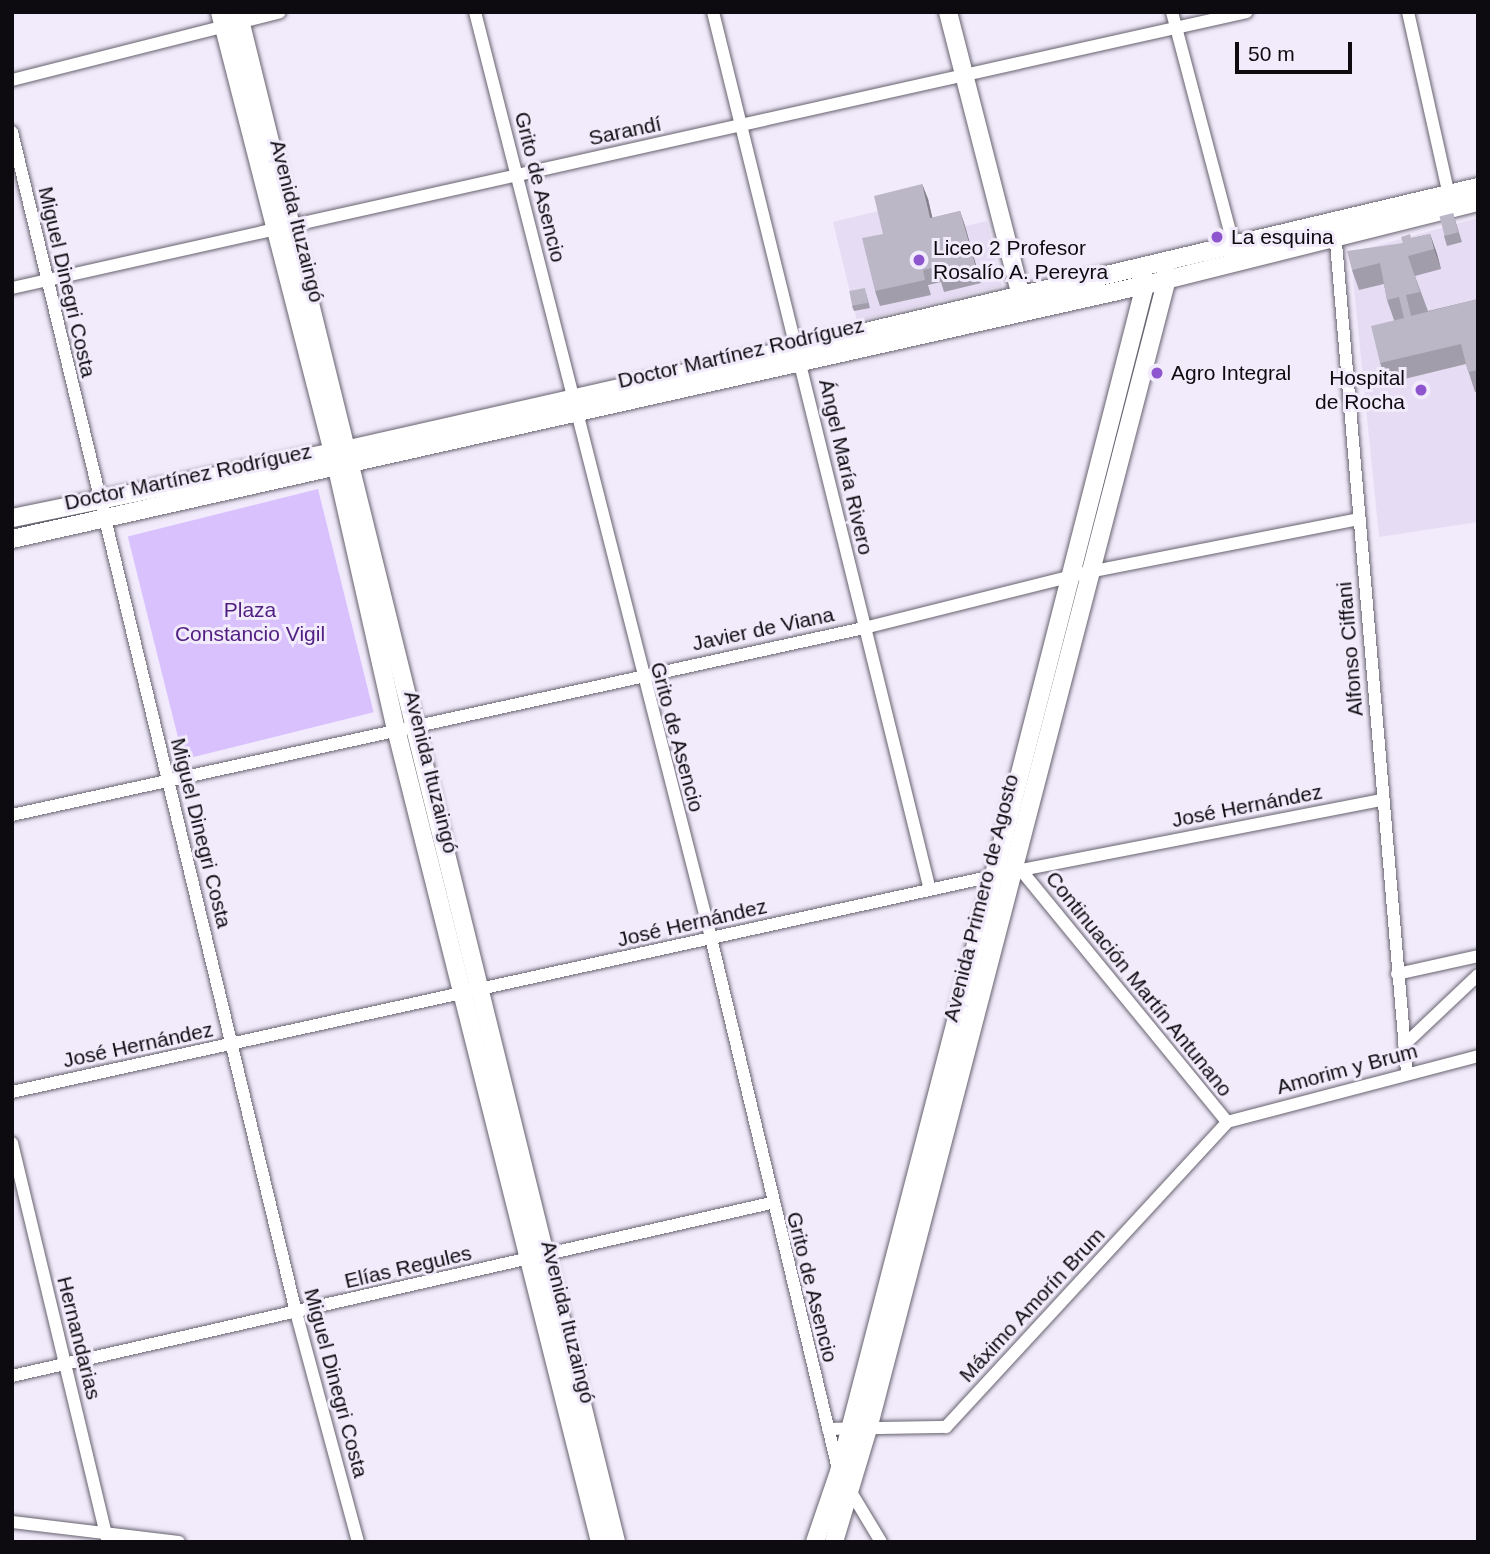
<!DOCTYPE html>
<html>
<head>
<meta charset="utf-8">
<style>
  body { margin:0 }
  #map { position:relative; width:1490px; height:1554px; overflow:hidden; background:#f1ebfb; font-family:Arial,sans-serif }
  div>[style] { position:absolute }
  .built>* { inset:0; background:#e6ddf4 }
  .green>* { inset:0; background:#d9c1fe; transform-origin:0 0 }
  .roads { filter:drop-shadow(0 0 2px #67626f) drop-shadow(0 0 2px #67626f) }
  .street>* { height:12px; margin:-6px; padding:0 6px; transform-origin:6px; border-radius:6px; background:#fff }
  .secondary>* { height:18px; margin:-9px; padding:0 9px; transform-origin:9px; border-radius:9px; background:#fff }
  .wall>* { inset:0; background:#a29daa }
  .shaded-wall>* { inset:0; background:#84808b }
  .building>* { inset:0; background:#bcb7c6; transform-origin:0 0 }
  .dots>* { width:19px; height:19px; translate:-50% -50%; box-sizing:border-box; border:4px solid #f1ebfb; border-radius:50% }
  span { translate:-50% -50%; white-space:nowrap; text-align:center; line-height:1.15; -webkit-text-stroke:6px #f1ebfb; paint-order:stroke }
  .street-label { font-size:21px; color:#0d0b10 }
  .poi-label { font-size:21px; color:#0d0b10 }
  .left { translate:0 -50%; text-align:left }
  .right { translate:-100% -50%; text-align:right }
  .park-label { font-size:21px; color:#501e80 }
  .frame { position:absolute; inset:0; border:14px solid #0d0b10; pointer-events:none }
  .scale { position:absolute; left:1235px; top:42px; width:117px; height:32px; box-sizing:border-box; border:4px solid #0d0b10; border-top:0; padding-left:9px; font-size:21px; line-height:24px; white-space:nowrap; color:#0d0b10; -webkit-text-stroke:5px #f1ebfb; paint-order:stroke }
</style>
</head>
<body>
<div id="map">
  <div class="built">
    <div style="clip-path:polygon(928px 199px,936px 233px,987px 221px,1002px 286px,857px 321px,833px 222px)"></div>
    <div style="clip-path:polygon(1478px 218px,1478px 522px,1379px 537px,1351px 258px,1357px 251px)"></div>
  </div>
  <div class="green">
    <div style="left:318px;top:489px;width:230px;height:196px;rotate:76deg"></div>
  </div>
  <div class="roads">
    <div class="street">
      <div style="left:475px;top:12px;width:956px;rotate:75.7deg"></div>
      <div style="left:711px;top:938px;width:546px;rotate:76.55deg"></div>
      <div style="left:713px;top:12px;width:904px;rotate:76.12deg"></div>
      <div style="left:1172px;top:12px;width:247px;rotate:75.2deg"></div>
      <div style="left:1408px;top:12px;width:193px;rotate:77.4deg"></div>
      <div style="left:12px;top:80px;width:276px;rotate:-14.2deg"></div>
      <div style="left:12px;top:132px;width:1214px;rotate:76.47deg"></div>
      <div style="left:296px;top:1312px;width:238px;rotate:74.9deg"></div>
      <div style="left:1335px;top:231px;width:844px;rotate:85.11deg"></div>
      <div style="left:12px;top:288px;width:1265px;rotate:-12.6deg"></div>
      <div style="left:12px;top:815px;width:872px;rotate:-12.38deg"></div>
      <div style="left:864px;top:628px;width:232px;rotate:-14deg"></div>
      <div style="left:1089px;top:572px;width:275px;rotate:-11.1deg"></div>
      <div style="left:1021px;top:870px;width:325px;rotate:50.7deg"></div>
      <div style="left:1397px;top:974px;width:83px;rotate:-12.5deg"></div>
      <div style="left:1404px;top:1045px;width:102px;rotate:-43.4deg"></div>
      <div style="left:12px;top:1092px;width:1023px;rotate:-12.42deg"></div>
      <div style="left:1011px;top:872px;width:377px;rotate:-11deg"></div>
      <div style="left:1227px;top:1122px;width:260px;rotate:-14.7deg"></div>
      <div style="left:12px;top:1143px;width:410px;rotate:76.5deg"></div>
      <div style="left:12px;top:1376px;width:778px;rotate:-12.84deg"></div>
      <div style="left:828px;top:1429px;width:118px;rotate:-1deg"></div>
      <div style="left:946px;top:1427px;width:415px;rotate:-47.3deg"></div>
      <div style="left:848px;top:1487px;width:64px;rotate:59deg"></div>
      <div style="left:12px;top:1522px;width:168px;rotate:6.8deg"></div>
    </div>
    <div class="secondary">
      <div style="left:220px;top:12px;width:471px;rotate:75.6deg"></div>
      <div style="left:337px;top:468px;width:268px;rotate:77.3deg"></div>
      <div style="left:396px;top:729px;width:838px;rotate:75.91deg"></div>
      <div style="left:238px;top:12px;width:1576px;rotate:76.12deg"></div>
      <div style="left:948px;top:12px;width:306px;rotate:75.6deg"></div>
      <div style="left:12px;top:518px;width:344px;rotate:-11.6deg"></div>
      <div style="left:349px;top:449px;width:460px;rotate:-12.7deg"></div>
      <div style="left:798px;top:348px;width:699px;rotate:-13.32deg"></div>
      <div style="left:12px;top:539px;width:1161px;rotate:-12.64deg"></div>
      <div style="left:1145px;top:285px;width:343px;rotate:-14deg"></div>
      <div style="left:815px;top:1542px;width:74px;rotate:-71.1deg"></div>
      <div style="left:839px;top:1472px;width:617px;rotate:-75.45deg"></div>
      <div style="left:994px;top:875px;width:609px;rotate:-75.64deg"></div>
      <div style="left:1145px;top:285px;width:9px;rotate:-103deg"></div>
      <div style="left:834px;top:1542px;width:118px;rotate:-73.3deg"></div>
      <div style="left:868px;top:1429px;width:1188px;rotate:-75.43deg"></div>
      <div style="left:1167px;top:279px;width:10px;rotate:-101deg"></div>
    </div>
  </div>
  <div class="wall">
    <div style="clip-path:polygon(922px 184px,928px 199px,932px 218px,960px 211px,965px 226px,981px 283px,944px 292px,941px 282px,928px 285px,931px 295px,880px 306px,875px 291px,883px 234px)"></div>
    <div style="clip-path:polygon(1453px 213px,1462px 242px,1447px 246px,1444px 236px)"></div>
    <div style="clip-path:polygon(1430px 234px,1437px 254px,1441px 269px,1415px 276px,1428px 311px,1478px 299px,1478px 391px,1475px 392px,1466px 364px,1388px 383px,1380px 363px,1394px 320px,1387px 300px,1384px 284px,1359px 290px,1352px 270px,1412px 238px)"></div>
    <div style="clip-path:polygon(866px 293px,870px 308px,854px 311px,852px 306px)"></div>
  </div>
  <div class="shaded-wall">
    <div style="clip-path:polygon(922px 184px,928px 199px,936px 233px,930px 218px)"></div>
    <div style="clip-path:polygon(960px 211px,965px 226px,981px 283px,976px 268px)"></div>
    <div style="clip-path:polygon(1430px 234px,1437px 254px,1441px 269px,1434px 249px)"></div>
  </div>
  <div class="building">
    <div style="clip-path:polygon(922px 184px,930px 218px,960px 211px,976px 268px,939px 277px,936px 267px,923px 270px,925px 280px,875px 291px,862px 238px,883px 234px,874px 196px)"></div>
    <div style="left:1453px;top:213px;width:20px;height:14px;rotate:75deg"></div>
    <div style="clip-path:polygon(1410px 234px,1411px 238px,1430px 234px,1434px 249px,1408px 256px,1420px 292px,1406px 295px,1411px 316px,1478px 299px,1478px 370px,1468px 372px,1461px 344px,1380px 363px,1371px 326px,1404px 318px,1399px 297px,1387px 300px,1380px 263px,1352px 270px,1347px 251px,1403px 243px,1401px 237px)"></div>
    <div style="left:865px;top:288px;width:15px;height:16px;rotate:79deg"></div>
  </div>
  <div class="dots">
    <div style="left:1217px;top:237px;background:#8e56ce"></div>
    <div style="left:919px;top:260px;background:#8e56ce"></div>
    <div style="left:1157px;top:373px;background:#8e56ce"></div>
    <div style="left:1421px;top:390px;background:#8e56ce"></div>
  </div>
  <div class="street-label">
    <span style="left:625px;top:131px;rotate:-12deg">Sarandí</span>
    <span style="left:540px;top:187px;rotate:76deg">Grito de Asencio</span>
    <span style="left:297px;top:221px;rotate:76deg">Avenida Ituzaingó</span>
    <span style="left:67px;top:282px;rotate:77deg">Miguel Dinegri Costa</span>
    <span style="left:741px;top:353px;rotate:-13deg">Doctor Martínez Rodríguez</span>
    <span style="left:846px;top:467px;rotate:77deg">Ángel María Rivero</span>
    <span style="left:188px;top:477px;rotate:-12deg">Doctor Martínez Rodríguez</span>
    <span style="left:763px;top:629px;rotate:-12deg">Javier de Viana</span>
    <span style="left:1350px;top:649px;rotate:-95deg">Alfonso Ciffani</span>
    <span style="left:677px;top:737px;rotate:75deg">Grito de Asencio</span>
    <span style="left:431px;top:772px;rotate:76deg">Avenida Ituzaingó</span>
    <span style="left:1247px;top:806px;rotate:-11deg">José Hernández</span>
    <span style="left:201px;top:833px;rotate:76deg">Miguel Dinegri Costa</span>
    <span style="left:981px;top:898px;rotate:-76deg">Avenida Primero de Agosto</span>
    <span style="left:692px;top:923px;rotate:-13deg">José Hernández</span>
    <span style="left:1139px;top:984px;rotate:51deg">Continuación Martín Antunano</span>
    <span style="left:138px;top:1045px;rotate:-12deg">José Hernández</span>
    <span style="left:1347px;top:1069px;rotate:-15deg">Amorim y Brum</span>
    <span style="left:408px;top:1267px;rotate:-13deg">Elías Regules</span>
    <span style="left:812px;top:1287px;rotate:76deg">Grito de Asencio</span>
    <span style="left:1032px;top:1305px;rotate:-47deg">Máximo Amorín Brum</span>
    <span style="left:568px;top:1322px;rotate:76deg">Avenida Ituzaingó</span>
    <span style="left:79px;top:1338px;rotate:76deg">Hernandarias</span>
    <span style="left:336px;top:1383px;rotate:75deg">Miguel Dinegri Costa</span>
  </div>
  <div class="poi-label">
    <span class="left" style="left:1231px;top:237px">La esquina</span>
    <span class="left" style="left:933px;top:260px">Liceo 2 Profesor<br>Rosalío A. Pereyra</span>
    <span class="left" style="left:1171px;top:373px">Agro Integral</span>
    <span class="right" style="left:1405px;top:390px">Hospital<br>de Rocha</span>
  </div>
  <div class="park-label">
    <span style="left:250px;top:622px">Plaza<br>Constancio Vigil</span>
  </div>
  <div class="frame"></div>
  <div class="scale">50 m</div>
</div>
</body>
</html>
